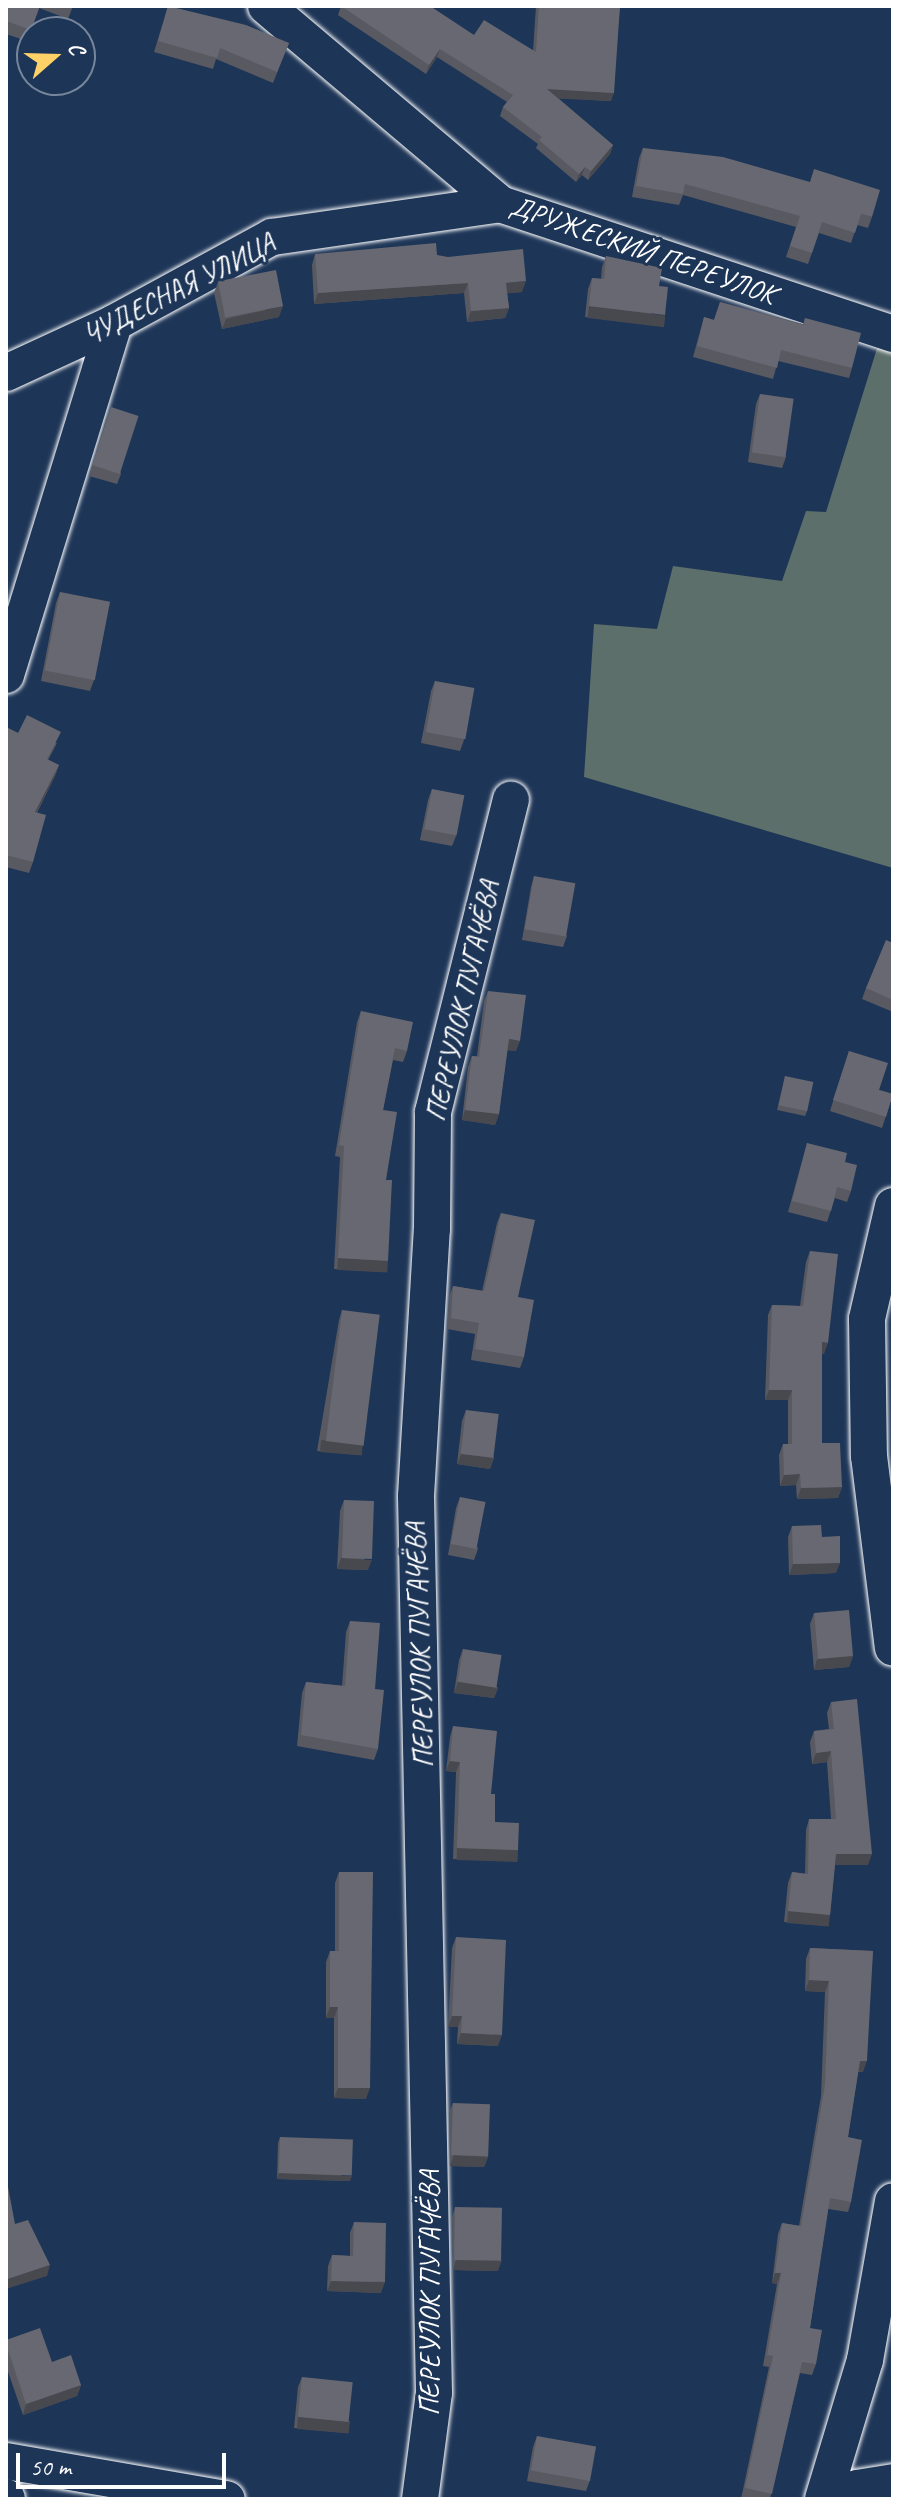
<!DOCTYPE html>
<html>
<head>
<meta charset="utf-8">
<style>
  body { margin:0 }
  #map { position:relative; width:899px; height:2505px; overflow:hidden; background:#1d3557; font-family:Caveat,sans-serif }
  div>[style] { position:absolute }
  .green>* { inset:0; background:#5c6f6a }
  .roads { filter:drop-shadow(0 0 2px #fff) drop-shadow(0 0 2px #fff) }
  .minor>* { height:36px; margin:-18px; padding:0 18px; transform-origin:18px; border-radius:18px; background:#1d3557 }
  .wall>* { inset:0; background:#595961 }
  .shaded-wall>* { inset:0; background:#48494f; transform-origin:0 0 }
  .building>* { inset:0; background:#676871; transform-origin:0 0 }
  span { translate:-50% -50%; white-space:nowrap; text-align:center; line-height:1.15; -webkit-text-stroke:6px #1d3557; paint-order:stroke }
  .street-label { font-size:28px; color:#fff }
  .frame { position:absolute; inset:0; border:8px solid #fff; pointer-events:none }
  .north { position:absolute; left:16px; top:16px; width:80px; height:80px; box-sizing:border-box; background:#1d3557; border:2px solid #77869a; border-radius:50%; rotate:70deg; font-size:22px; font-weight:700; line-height:32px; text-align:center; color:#fff }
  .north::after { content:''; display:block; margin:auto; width:28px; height:36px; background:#ffd166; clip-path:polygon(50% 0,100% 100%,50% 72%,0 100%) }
  .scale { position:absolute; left:16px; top:2453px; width:210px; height:36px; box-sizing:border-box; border:4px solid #fff; border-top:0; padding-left:10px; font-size:24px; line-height:28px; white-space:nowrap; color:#fff; -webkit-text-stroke:6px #1d3557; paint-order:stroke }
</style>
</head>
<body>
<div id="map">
  <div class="green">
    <div style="clip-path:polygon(879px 342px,893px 346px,893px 868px,584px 777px,594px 624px,657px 629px,673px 566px,782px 581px,806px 511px,826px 512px)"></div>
  </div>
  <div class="roads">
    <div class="minor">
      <div style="left:266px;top:6px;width:307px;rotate:40.2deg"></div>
      <div style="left:500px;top:204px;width:414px;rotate:18.3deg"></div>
      <div style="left:6px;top:373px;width:119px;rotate:-24.8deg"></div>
      <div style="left:114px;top:323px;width:180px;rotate:-28.6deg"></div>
      <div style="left:272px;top:237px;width:230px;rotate:-8.2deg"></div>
      <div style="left:6px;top:675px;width:368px;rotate:-72.9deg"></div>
      <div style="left:893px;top:1206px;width:116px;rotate:103deg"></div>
      <div style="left:867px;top:1319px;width:137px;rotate:89.2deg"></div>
      <div style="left:869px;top:1456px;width:193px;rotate:82.9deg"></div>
      <div style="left:6px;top:2461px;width:224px;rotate:9.8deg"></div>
      <div style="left:6px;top:2497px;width:2px;rotate:63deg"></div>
      <div style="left:420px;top:2499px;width:107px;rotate:-82.5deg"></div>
      <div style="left:434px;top:2393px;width:897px;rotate:-91.15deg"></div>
      <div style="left:416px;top:1496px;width:267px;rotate:-86.6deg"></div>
      <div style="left:432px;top:1229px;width:117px;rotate:-89.5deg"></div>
      <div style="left:433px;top:1112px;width:322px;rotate:-76deg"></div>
      <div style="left:823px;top:2499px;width:145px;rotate:-73.2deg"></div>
      <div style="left:865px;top:2360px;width:161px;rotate:-80deg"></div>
      <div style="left:840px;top:2499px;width:20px;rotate:-33deg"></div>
      <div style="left:857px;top:2488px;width:36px;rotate:-9deg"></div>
    </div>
  </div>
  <div class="wall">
    <div style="clip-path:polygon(6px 6px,73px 6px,68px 19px,39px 8px,27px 41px,6px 34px)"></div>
    <div style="clip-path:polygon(168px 6px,289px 43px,273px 83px,216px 59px,213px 69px,154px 52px)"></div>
    <div style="clip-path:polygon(341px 6px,474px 35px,533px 51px,536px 6px,620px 6px,611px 101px,558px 98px,613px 145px,610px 154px,588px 180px,582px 175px,576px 182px,536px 148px,538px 144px,500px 116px,503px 107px,507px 102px,437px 57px,426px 74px,338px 15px)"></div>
    <div style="clip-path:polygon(643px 148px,872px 217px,868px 228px,857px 225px,851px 243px,819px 233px,808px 264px,786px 257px,796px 227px,683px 195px,679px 205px,632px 197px,639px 158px)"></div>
    <div style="clip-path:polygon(315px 254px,437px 255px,522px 292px,507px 293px,509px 308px,505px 318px,467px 322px,464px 293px,314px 304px,312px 265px)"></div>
    <div style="clip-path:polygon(606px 256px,661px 326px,585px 317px,588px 289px,592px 278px,601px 279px,602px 267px)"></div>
    <div style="clip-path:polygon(218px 282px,279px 317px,222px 329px,214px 293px)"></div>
    <div style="clip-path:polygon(720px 302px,803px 324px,805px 318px,852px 368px,849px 378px,778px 361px,773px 379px,693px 357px,704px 317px,714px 320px)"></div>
    <div style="clip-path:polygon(760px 394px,786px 457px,782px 468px,748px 462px,756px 404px)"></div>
    <div style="clip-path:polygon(107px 417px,121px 474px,117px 484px,89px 476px)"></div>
    <div style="clip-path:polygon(60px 592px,94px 680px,90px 691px,41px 681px,56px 603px)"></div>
    <div style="clip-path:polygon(435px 681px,464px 740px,460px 751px,421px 743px,431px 691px)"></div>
    <div style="clip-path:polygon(6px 727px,18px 733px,57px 743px,48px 760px,59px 765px,55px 776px,37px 813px,33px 862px,29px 873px,6px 867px)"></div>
    <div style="clip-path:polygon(432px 789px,456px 836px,452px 846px,420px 840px,428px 800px)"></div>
    <div style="clip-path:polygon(534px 876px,567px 936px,563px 947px,522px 940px,531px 887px)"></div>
    <div style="clip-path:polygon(893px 943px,893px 1012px,862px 999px,866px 988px)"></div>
    <div style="clip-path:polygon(488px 991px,516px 1051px,507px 1050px,499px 1114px,495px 1125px,462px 1120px,468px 1067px,472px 1056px,477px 1056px,484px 1001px)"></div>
    <div style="clip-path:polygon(361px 1011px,407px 1051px,403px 1062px,393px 1060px,383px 1110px,386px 1180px,384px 1272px,334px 1269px,340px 1157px,335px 1156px,357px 1022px)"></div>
    <div style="clip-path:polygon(849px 1051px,879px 1090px,893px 1094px,882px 1128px,830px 1111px)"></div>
    <div style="clip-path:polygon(785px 1076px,807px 1111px,805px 1116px,777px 1110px)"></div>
    <div style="clip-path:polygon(807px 1143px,845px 1162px,851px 1191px,847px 1202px,835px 1198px,827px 1222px,788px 1212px)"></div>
    <div style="clip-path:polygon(501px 1213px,518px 1297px,524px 1357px,520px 1368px,471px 1360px,475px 1334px,447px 1329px,449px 1297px,453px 1286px,482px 1291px,497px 1223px)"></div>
    <div style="clip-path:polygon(810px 1251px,824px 1354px,822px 1353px,822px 1443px,842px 1487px,838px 1498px,797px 1499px,796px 1485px,780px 1486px,779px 1455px,783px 1444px,788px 1444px,788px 1400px,765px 1400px,768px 1315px,772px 1305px,800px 1306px,806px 1262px)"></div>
    <div style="clip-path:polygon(342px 1310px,363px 1444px,359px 1455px,317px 1451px,339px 1320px)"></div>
    <div style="clip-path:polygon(466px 1410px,494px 1458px,490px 1469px,457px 1464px,462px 1421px)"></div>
    <div style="clip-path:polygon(460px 1497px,478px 1549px,474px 1560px,448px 1555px,456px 1508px)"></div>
    <div style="clip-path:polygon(344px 1500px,368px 1570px,337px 1569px,340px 1511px)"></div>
    <div style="clip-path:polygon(792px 1526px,822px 1537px,836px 1573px,789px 1575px,788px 1537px)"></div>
    <div style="clip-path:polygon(814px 1613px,853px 1656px,849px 1667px,814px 1670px,810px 1624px)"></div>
    <div style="clip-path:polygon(350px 1621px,375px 1689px,378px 1749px,374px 1760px,297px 1746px,302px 1693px,306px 1682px,342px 1686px,346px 1632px)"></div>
    <div style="clip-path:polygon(463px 1649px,498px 1688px,494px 1698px,454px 1693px,459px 1660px)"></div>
    <div style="clip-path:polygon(831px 1702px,868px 1865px,835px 1865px,830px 1915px,826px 1926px,784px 1922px,788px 1883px,792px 1872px,805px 1874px,806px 1830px,809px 1819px,831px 1819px,827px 1762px,812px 1764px,810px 1742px,814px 1731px,829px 1729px,827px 1713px)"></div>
    <div style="clip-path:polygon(453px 1726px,491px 1794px,495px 1822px,518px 1850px,514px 1861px,453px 1859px,456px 1772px,446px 1771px,450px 1737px)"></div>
    <div style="clip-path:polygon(339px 1872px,366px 2099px,334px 2098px,334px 2018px,326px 2018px,326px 1962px,330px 1951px,335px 1951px,335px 1883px)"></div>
    <div style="clip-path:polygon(456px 1937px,498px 2046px,457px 2044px,458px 2027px,448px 2027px,452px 1948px)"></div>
    <div style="clip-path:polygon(810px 1948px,873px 1951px,863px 2072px,858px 2072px,848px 2137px,851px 2202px,848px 2212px,828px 2209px,810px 2328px,816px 2364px,812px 2375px,800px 2373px,770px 2499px,741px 2499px,769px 2367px,763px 2366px,777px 2284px,772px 2283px,778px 2234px,782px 2223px,799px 2226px,821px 2096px,825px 1992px,805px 1991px,806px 1959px)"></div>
    <div style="clip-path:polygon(453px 2103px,488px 2157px,484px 2167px,450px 2166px,449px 2113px)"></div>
    <div style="clip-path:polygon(280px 2137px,350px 2181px,277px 2179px,278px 2143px)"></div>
    <div style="clip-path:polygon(455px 2207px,498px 2271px,453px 2270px,452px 2218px)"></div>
    <div style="clip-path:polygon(354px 2222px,381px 2293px,327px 2291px,328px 2266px,332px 2255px,350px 2256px,350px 2233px)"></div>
    <div style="clip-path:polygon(6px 2340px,52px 2362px,81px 2385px,77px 2396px,23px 2415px,6px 2366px)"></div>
    <div style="clip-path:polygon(302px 2377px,350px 2422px,346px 2433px,294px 2428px,298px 2387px)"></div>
    <div style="clip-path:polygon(537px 2436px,590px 2480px,586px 2491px,527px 2481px,533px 2447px)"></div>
  </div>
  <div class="shaded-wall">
    <div style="clip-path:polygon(440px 49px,437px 57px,426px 74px,429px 65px)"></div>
    <div style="clip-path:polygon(547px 89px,614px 93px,611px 101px,544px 98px)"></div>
    <div style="clip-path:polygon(613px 145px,610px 154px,588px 180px,591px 171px)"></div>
    <div style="clip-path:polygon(585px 167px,582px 175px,576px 182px,579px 174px)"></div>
    <div style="clip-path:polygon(526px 281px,522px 292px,502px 294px,506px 283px)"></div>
    <div style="clip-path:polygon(468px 283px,464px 293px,314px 304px,318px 293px)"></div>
    <div style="clip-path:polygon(283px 306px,279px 317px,222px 329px,226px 319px)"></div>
    <div style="left:589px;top:306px;width:77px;height:12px;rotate:7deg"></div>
    <div style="clip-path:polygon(509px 308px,505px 318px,467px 322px,471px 311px)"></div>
    <div style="clip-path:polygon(59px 765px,55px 776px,31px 823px,35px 812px)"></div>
    <div style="clip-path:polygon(509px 1039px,520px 1041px,516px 1051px,505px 1050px)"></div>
    <div style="clip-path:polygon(465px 1110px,499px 1114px,495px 1125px,462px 1120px)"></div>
    <div style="left:338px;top:1258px;width:50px;height:12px;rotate:3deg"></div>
    <div style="clip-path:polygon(822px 1342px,828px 1343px,824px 1354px,818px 1353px)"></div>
    <div style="clip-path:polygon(769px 1390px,792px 1390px,788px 1400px,765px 1400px)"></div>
    <div style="left:321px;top:1440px;width:42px;height:12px;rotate:5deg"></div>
    <div style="clip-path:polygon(461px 1454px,494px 1458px,490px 1469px,457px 1464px)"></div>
    <div style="clip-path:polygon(800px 1474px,796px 1485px,780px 1486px,784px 1475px)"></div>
    <div style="clip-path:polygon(842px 1487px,838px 1498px,797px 1499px,801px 1488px)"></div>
    <div style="clip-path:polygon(341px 1558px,372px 1560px,368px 1570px,337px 1569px)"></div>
    <div style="clip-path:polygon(840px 1563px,836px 1573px,789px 1575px,793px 1564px)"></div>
    <div style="clip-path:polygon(853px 1656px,849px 1667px,814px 1670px,817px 1659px)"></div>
    <div style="clip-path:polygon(458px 1682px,498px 1688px,494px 1698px,454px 1693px)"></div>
    <div style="clip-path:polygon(831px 1751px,827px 1762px,812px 1764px,816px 1753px)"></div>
    <div style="clip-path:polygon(450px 1761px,460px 1762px,456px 1772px,446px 1771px)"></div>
    <div style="left:457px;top:1848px;width:61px;height:12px;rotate:2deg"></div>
    <div style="clip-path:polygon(836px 1854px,872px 1854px,868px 1865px,832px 1865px)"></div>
    <div style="left:788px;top:1911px;width:42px;height:12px;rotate:5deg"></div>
    <div style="clip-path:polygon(809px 1980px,829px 1981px,825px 1992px,805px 1991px)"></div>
    <div style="clip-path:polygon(330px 2007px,338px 2007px,334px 2018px,326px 2018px)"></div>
    <div style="clip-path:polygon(452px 2016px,462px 2016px,458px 2027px,448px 2027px)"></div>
    <div style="clip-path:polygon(461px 2033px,502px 2035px,498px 2046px,457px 2044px)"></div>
    <div style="clip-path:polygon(860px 2061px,867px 2061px,863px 2072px,856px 2071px)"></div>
    <div style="clip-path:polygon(338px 2088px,370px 2088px,366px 2099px,334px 2098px)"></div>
    <div style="clip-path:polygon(454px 2155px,488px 2157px,484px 2167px,450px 2166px)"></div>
    <div style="clip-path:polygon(279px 2173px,352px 2176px,350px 2181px,277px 2179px)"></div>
    <div style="clip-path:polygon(456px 2260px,502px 2260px,498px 2271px,453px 2270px)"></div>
    <div style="clip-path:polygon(50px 2265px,47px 2276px,6px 2289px,8px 2279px)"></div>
    <div style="clip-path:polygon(775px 2273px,781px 2273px,777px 2284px,772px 2283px)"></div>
    <div style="clip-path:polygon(331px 2281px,385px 2282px,381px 2293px,327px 2291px)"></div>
    <div style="clip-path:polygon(81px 2385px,77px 2396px,23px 2415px,26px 2404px)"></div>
    <div style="left:298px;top:2417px;width:52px;height:12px;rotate:5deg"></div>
  </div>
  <div class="building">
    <div style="clip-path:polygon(6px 6px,40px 6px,31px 30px,6px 21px)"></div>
    <div style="clip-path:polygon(168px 6px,246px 25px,289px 43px,277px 72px,220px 48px,217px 58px,158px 41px)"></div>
    <div style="clip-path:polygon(341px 6px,430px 6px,474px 35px,484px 20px,536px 52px,539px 6px,620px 6px,614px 93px,547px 89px,613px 145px,591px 171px,585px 167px,579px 174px,539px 140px,542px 137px,503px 107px,513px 95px,440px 49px,429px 65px)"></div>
    <div style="clip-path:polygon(643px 148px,723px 157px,810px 182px,814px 169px,880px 190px,872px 217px,861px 214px,855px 233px,822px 222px,812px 253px,790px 246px,800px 216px,685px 184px,683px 194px,636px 186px)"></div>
    <div style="clip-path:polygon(436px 243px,437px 255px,448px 257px,523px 249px,526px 281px,506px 283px,509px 308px,471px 311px,468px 283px,318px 293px,315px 254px)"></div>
    <div style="clip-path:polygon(606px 256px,662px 268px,659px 286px,668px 287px,665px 315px,589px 306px,592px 278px,604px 279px)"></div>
    <div style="left:276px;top:270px;width:37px;height:59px;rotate:79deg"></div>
    <div style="clip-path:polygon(720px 302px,804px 325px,805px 318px,861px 333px,852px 368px,781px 350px,777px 368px,697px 346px,704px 317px,714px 320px)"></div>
    <div style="left:760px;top:394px;width:34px;height:59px;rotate:8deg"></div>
    <div style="left:111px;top:407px;width:29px;height:61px;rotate:18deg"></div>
    <div style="left:60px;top:592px;width:51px;height:80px;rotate:11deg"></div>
    <div style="left:435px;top:681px;width:40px;height:52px;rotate:10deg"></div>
    <div style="clip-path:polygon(27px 715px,61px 732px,47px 759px,59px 765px,35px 812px,46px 815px,33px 862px,6px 855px,6px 727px,18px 733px)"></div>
    <div style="left:432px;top:789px;width:33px;height:41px;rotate:11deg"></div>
    <div style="left:534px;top:876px;width:42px;height:54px;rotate:10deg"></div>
    <div style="clip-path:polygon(886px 940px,893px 943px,893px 1000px,866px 988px)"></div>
    <div style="clip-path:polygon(488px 991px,526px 995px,520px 1041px,509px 1039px,499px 1114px,465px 1110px,472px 1056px,479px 1057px)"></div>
    <div style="clip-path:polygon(361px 1011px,413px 1022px,407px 1051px,395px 1048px,383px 1110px,397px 1112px,386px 1180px,392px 1180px,388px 1261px,338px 1258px,344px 1146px,339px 1145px)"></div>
    <div style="clip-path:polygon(849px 1051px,888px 1063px,879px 1090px,893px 1094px,886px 1117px,833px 1100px)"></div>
    <div style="left:785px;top:1076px;width:29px;height:30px;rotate:12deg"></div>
    <div style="clip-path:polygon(807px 1143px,847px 1153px,845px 1162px,857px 1165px,851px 1191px,837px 1187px,831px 1211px,792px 1201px)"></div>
    <div style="clip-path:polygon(501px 1213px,535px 1220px,518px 1297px,534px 1300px,524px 1357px,475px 1349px,479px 1323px,451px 1318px,453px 1286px,484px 1291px)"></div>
    <div style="clip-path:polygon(810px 1251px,838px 1254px,828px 1343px,822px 1342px,822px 1443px,840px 1443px,842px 1487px,801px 1488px,800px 1474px,784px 1475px,783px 1444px,792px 1444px,792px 1390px,769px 1390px,772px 1305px,803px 1306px)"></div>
    <div style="left:342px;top:1310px;width:38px;height:132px;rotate:7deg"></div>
    <div style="left:466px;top:1410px;width:33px;height:44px;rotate:7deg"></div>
    <div style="left:460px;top:1497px;width:26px;height:48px;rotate:11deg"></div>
    <div style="left:344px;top:1500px;width:30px;height:58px;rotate:2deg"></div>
    <div style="clip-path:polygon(821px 1525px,822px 1537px,840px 1536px,840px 1563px,793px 1564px,792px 1526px)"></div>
    <div style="left:849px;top:1610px;width:46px;height:35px;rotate:85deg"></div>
    <div style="clip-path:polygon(350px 1621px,380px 1623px,375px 1689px,384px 1690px,378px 1749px,301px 1735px,306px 1682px,345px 1686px)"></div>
    <div style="left:463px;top:1649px;width:39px;height:33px;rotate:9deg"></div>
    <div style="clip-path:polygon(857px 1699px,872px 1854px,836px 1854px,830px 1915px,788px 1911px,792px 1872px,808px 1874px,809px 1819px,836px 1819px,831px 1751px,816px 1753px,814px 1731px,834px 1729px,831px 1702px)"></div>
    <div style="clip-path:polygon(453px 1726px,497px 1731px,491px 1794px,495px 1794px,495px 1822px,519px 1823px,518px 1850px,457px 1848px,460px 1762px,450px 1761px)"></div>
    <div style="clip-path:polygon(339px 1872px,373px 1872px,370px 2088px,338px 2088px,338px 2007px,330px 2007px,330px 1951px,339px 1951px)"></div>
    <div style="clip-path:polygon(456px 1937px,506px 1940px,502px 2035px,461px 2033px,462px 2016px,452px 2016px)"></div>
    <div style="clip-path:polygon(810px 1948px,873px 1951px,867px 2061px,860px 2061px,848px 2137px,862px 2140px,851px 2202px,830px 2198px,810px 2328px,822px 2330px,816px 2364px,802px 2362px,772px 2494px,745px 2488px,773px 2356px,767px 2355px,781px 2273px,775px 2273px,782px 2223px,801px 2226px,825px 2085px,829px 1981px,809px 1980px)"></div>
    <div style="left:453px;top:2103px;width:37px;height:52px;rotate:2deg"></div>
    <div style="left:280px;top:2137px;width:73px;height:36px;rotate:2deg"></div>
    <div style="clip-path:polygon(6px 2176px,15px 2224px,28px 2220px,50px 2265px,8px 2279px,6px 2275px)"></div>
    <div style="left:455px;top:2207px;width:47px;height:53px;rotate:1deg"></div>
    <div style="clip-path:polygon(354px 2222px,386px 2223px,385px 2282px,331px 2281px,332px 2255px,353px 2256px)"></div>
    <div style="clip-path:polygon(40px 2328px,52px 2362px,71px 2355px,81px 2385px,26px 2404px,6px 2344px,6px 2340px)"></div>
    <div style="left:302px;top:2377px;width:51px;height:40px;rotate:6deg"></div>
    <div style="left:537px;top:2436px;width:60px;height:35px;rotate:10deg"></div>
  </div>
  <div class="street-label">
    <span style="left:643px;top:250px;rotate:19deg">ДРУЖЕСКИЙ ПЕРЕУЛОК</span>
    <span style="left:179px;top:289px;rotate:-27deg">ЧУДЕСНАЯ УЛИЦА</span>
    <span style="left:463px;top:1001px;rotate:-77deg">ПЕРЕУЛОК ПУГАЧЁВА</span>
    <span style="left:420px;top:1645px;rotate:-92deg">ПЕРЕУЛОК ПУГАЧЁВА</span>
    <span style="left:430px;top:2293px;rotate:-90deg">ПЕРЕУЛОК ПУГАЧЁВА</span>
  </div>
  <div class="frame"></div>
  <div class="north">С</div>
  <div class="scale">50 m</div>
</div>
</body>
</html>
